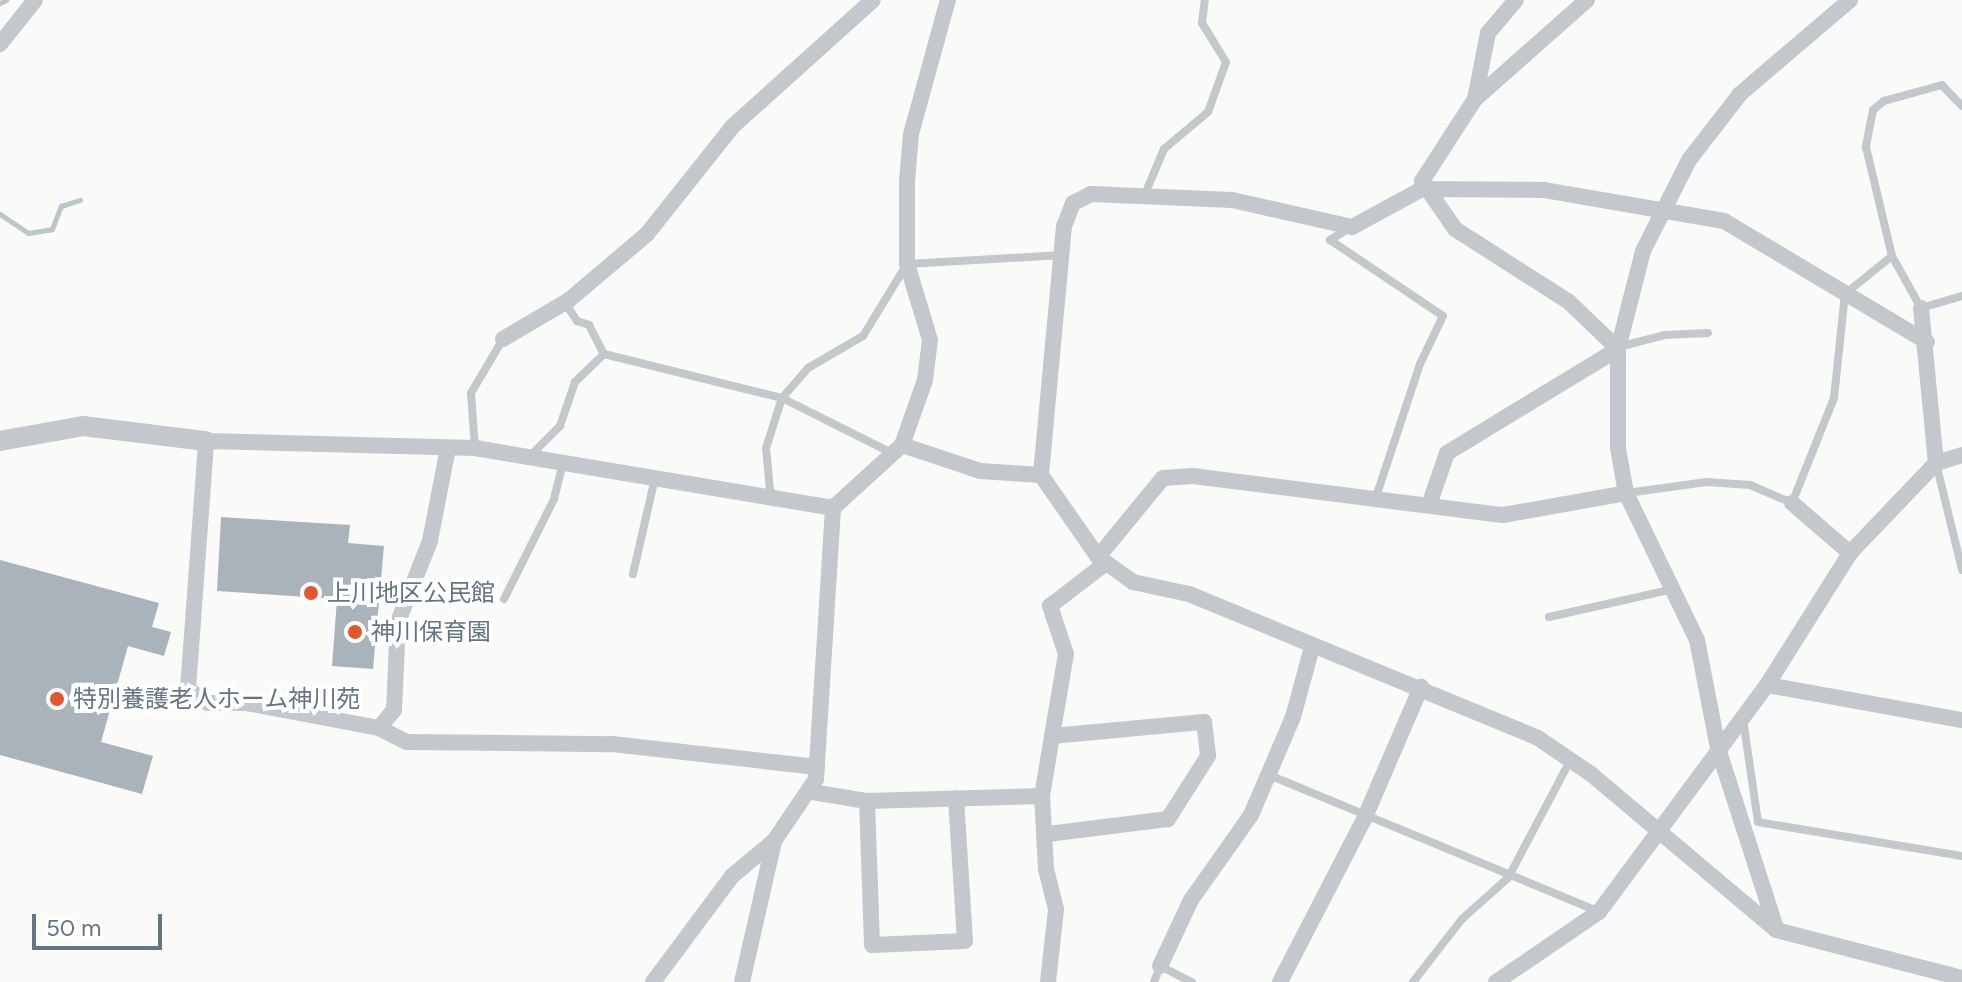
<!DOCTYPE html>
<html>
<head>
<meta charset="utf-8">
<style>
  body { margin:0 }
  #map { position:relative; width:1962px; height:982px; overflow:hidden; background:#fafaf8; font-family:Figtree,"Noto Sans JP",sans-serif }
  div>[style] { position:absolute }
  .stream>* { height:5px; margin:-2.5px; padding:0 2.5px; transform-origin:2.5px; border-radius:2.5px; background:#bbc7cb }
  .building>* { inset:0; background:#aab3b9 }
  .service>* { height:8px; margin:-4px; padding:0 4px; transform-origin:4px; border-radius:4px; background:#c3c8cc }
  .minor>* { height:16px; margin:-8px; padding:0 8px; transform-origin:8px; border-radius:8px; background:#c3c8cc }
  .tertiary>* { height:20px; margin:-10px; padding:0 10px; transform-origin:10px; border-radius:10px; background:#c3c8cc }
  .dots>* { width:22px; height:22px; translate:-50% -50%; box-sizing:border-box; border:4px solid #fff; border-radius:50% }
  span { translate:-50% -50%; white-space:nowrap; text-align:center; line-height:1.15; -webkit-text-stroke:8px #fff; paint-order:stroke }
  .poi-label { font-size:24px; color:#657683 }
  .left { translate:0 -50%; text-align:left }
  .scale { position:absolute; left:32px; top:914px; width:130px; height:36px; box-sizing:border-box; border:4px solid #657683; border-top:0; padding-left:10px; font-size:24px; line-height:28px; white-space:nowrap; color:#657683; -webkit-text-stroke:6px #fff; paint-order:stroke }
</style>
</head>
<body>
<div id="map">
  <div class="stream">
    <div style="left:0;top:3px;width:7px;rotate:-27deg"></div>
    <div style="left:0;top:214px;width:34px;rotate:34deg"></div>
    <div style="left:28px;top:233px;width:24px;rotate:-9deg"></div>
    <div style="left:52px;top:229px;width:25px;rotate:-69deg"></div>
    <div style="left:61px;top:206px;width:20px;rotate:-18deg"></div>
  </div>
  <div class="building">
    <div style="clip-path:polygon(221px 517px,350px 525px,348px 543px,384px 546px,373px 669px,332px 666px,337px 599px,217px 591px)"></div>
    <div style="clip-path:polygon(0 560px,159px 603px,152px 627px,171px 632px,164px 656px,128px 646px,101px 742px,153px 756px,142px 794px,0 755px)"></div>
  </div>
  <div class="service">
    <div style="left:1962px;top:106px;width:29px;rotate:-134deg"></div>
    <div style="left:1942px;top:85px;width:60px;rotate:164.6deg"></div>
    <div style="left:1884px;top:101px;width:14px;rotate:141deg"></div>
    <div style="left:1873px;top:110px;width:38px;rotate:101deg"></div>
    <div style="left:1866px;top:147px;width:112px;rotate:76.6deg"></div>
    <div style="left:1892px;top:256px;width:60px;rotate:60.9deg"></div>
    <div style="left:1921px;top:308px;width:43px;rotate:-16.3deg"></div>
    <div style="left:1145px;top:194px;width:49px;rotate:-67.1deg"></div>
    <div style="left:1164px;top:149px;width:57px;rotate:-40.1deg"></div>
    <div style="left:1208px;top:112px;width:53px;rotate:-70.2deg"></div>
    <div style="left:1226px;top:62px;width:46px;rotate:-121.6deg"></div>
    <div style="left:1202px;top:23px;width:23px;rotate:-83deg"></div>
    <div style="left:1351px;top:227px;width:25px;rotate:148deg"></div>
    <div style="left:1330px;top:240px;width:136px;rotate:33.9deg"></div>
    <div style="left:1443px;top:316px;width:53px;rotate:115.6deg"></div>
    <div style="left:1420px;top:364px;width:143px;rotate:108.3deg"></div>
    <div style="left:565px;top:303px;width:22px;rotate:56deg"></div>
    <div style="left:577px;top:321px;width:13px;rotate:18deg"></div>
    <div style="left:589px;top:325px;width:33px;rotate:63deg"></div>
    <div style="left:1622px;top:346px;width:44px;rotate:-14.3deg"></div>
    <div style="left:1665px;top:335px;width:43px;rotate:-2.7deg"></div>
    <div style="left:475px;top:448px;width:55px;rotate:-94.2deg"></div>
    <div style="left:471px;top:393px;width:63px;rotate:-59.3deg"></div>
    <div style="left:529px;top:457px;width:44px;rotate:-45deg"></div>
    <div style="left:560px;top:426px;width:46px;rotate:-71.2deg"></div>
    <div style="left:575px;top:382px;width:40px;rotate:-44deg"></div>
    <div style="left:604px;top:354px;width:183px;rotate:13.9deg"></div>
    <div style="left:782px;top:398px;width:123px;rotate:26.6deg"></div>
    <div style="left:1936px;top:463px;width:110px;rotate:76.3deg"></div>
    <div style="left:1627px;top:493px;width:80px;rotate:-7.9deg"></div>
    <div style="left:1706px;top:482px;width:44px;rotate:3.9deg"></div>
    <div style="left:1750px;top:485px;width:46px;rotate:23.2deg"></div>
    <div style="left:1792px;top:503px;width:113px;rotate:-68.2deg"></div>
    <div style="left:1834px;top:398px;width:105px;rotate:-84deg"></div>
    <div style="left:1845px;top:294px;width:60px;rotate:-39deg"></div>
    <div style="left:771px;top:500px;width:52px;rotate:-95.5deg"></div>
    <div style="left:766px;top:448px;width:52px;rotate:-72.3deg"></div>
    <div style="left:782px;top:398px;width:40px;rotate:-49deg"></div>
    <div style="left:808px;top:368px;width:64px;rotate:-30.2deg"></div>
    <div style="left:863px;top:336px;width:84px;rotate:-58.6deg"></div>
    <div style="left:907px;top:264px;width:156px;rotate:-3.3deg"></div>
    <div style="left:633px;top:574px;width:98px;rotate:-77.1deg"></div>
    <div style="left:504px;top:599px;width:112px;rotate:-63.4deg"></div>
    <div style="left:554px;top:499px;width:38px;rotate:-76deg"></div>
    <div style="left:1549px;top:617px;width:127px;rotate:-12.7deg"></div>
    <div style="left:1743px;top:719px;width:104px;rotate:81.7deg"></div>
    <div style="left:1758px;top:822px;width:207px;rotate:9.5deg"></div>
    <div style="left:1269px;top:775px;width:356px;rotate:22.5deg"></div>
    <div style="left:1154px;top:982px;width:17px;rotate:-69deg"></div>
    <div style="left:1160px;top:966px;width:36px;rotate:27deg"></div>
    <div style="left:1413px;top:982px;width:80px;rotate:-52.1deg"></div>
    <div style="left:1462px;top:919px;width:62px;rotate:-41.7deg"></div>
    <div style="left:1508px;top:878px;width:132px;rotate:-62.1deg"></div>
  </div>
  <div class="minor">
    <div style="left:1587px;top:0;width:149px;rotate:138.5deg"></div>
    <div style="left:1475px;top:99px;width:98px;rotate:122.9deg"></div>
    <div style="left:1422px;top:181px;width:58px;rotate:55.5deg"></div>
    <div style="left:1455px;top:229px;width:135px;rotate:32.6deg"></div>
    <div style="left:1569px;top:302px;width:68px;rotate:43.8deg"></div>
    <div style="left:0;top:44px;width:56px;rotate:-51.5deg"></div>
    <div style="left:1475px;top:99px;width:67px;rotate:-78.9deg"></div>
    <div style="left:1488px;top:33px;width:43px;rotate:-49.7deg"></div>
    <div style="left:1921px;top:308px;width:156px;rotate:84.5deg"></div>
    <div style="left:503px;top:339px;width:77px;rotate:-30.6deg"></div>
    <div style="left:569px;top:300px;width:102px;rotate:-40.2deg"></div>
    <div style="left:647px;top:234px;width:138px;rotate:-51.5deg"></div>
    <div style="left:733px;top:126px;width:188px;rotate:-42deg"></div>
    <div style="left:1927px;top:342px;width:236px;rotate:-149.2deg"></div>
    <div style="left:1724px;top:221px;width:182px;rotate:-170.2deg"></div>
    <div style="left:1545px;top:190px;width:123px;rotate:-179.5deg"></div>
    <div style="left:1422px;top:189px;width:80px;rotate:151.5deg"></div>
    <div style="left:1352px;top:227px;width:123px;rotate:-167.3deg"></div>
    <div style="left:1232px;top:200px;width:141px;rotate:-177.6deg"></div>
    <div style="left:1091px;top:194px;width:20px;rotate:153deg"></div>
    <div style="left:1073px;top:203px;width:25px;rotate:111deg"></div>
    <div style="left:1064px;top:226px;width:250px;rotate:95.3deg"></div>
    <div style="left:1041px;top:475px;width:100px;rotate:55.2deg"></div>
    <div style="left:1098px;top:557px;width:43px;rotate:35.5deg"></div>
    <div style="left:1133px;top:582px;width:57px;rotate:12.1deg"></div>
    <div style="left:1189px;top:594px;width:378px;rotate:22.4deg"></div>
    <div style="left:1538px;top:738px;width:64px;rotate:34.2deg"></div>
    <div style="left:1591px;top:774px;width:242px;rotate:40.1deg"></div>
    <div style="left:1776px;top:930px;width:192px;rotate:14.5deg"></div>
    <div style="left:902px;top:445px;width:82px;rotate:18.4deg"></div>
    <div style="left:980px;top:471px;width:61px;rotate:3.8deg"></div>
    <div style="left:448px;top:448px;width:95px;rotate:101deg"></div>
    <div style="left:430px;top:541px;width:87px;rotate:111.6deg"></div>
    <div style="left:398px;top:622px;width:88px;rotate:92.6deg"></div>
    <div style="left:394px;top:710px;width:23px;rotate:130deg"></div>
    <div style="left:379px;top:728px;width:30px;rotate:27deg"></div>
    <div style="left:406px;top:742px;width:206px;rotate:0.6deg"></div>
    <div style="left:612px;top:744px;width:206px;rotate:6.4deg"></div>
    <div style="left:1792px;top:503px;width:77px;rotate:40.8deg"></div>
    <div style="left:1429px;top:505px;width:55px;rotate:-70.9deg"></div>
    <div style="left:1447px;top:453px;width:200px;rotate:-31.3deg"></div>
    <div style="left:1098px;top:557px;width:102px;rotate:-50.6deg"></div>
    <div style="left:1163px;top:478px;width:30px;rotate:-4deg"></div>
    <div style="left:1193px;top:476px;width:312px;rotate:7.2deg"></div>
    <div style="left:1503px;top:515px;width:125px;rotate:-10.1deg"></div>
    <div style="left:1767px;top:685px;width:198px;rotate:10.2deg"></div>
    <div style="left:379px;top:728px;width:134px;rotate:-169.3deg"></div>
    <div style="left:247px;top:703px;width:39px;rotate:180deg"></div>
    <div style="left:208px;top:703px;width:24px;rotate:-145deg"></div>
    <div style="left:188px;top:689px;width:249px;rotate:-85.8deg"></div>
    <div style="left:206px;top:441px;width:269px;rotate:1.5deg"></div>
    <div style="left:475px;top:448px;width:363px;rotate:9.5deg"></div>
    <div style="left:1052px;top:736px;width:83px;rotate:-80.3deg"></div>
    <div style="left:1066px;top:654px;width:51px;rotate:-108.4deg"></div>
    <div style="left:1050px;top:606px;width:71px;rotate:-37.5deg"></div>
    <div style="left:812px;top:792px;width:56px;rotate:9.3deg"></div>
    <div style="left:867px;top:801px;width:175px;rotate:-1.6deg"></div>
    <div style="left:867px;top:801px;width:144px;rotate:88deg"></div>
    <div style="left:872px;top:945px;width:93px;rotate:-2.5deg"></div>
    <div style="left:965px;top:941px;width:143px;rotate:-93.6deg"></div>
    <div style="left:1776px;top:928px;width:189px;rotate:-107.9deg"></div>
    <div style="left:1718px;top:748px;width:110px;rotate:-101deg"></div>
    <div style="left:1697px;top:640px;width:163px;rotate:-115.8deg"></div>
    <div style="left:1626px;top:493px;width:46px;rotate:-100.1deg"></div>
    <div style="left:1618px;top:448px;width:99px;rotate:-90deg"></div>
    <div style="left:1618px;top:349px;width:101px;rotate:-75.7deg"></div>
    <div style="left:1643px;top:251px;width:102px;rotate:-63.2deg"></div>
    <div style="left:1689px;top:160px;width:83px;rotate:-52.3deg"></div>
    <div style="left:1740px;top:94px;width:145px;rotate:-40.5deg"></div>
    <div style="left:1160px;top:966px;width:73px;rotate:-64.8deg"></div>
    <div style="left:1191px;top:900px;width:104px;rotate:-54.8deg"></div>
    <div style="left:1251px;top:815px;width:107px;rotate:-66.8deg"></div>
    <div style="left:1293px;top:717px;width:73px;rotate:-74.8deg"></div>
    <div style="left:653px;top:982px;width:132px;rotate:-53.3deg"></div>
    <div style="left:732px;top:876px;width:55px;rotate:-39.8deg"></div>
    <div style="left:774px;top:841px;width:75px;rotate:-55.9deg"></div>
    <div style="left:816px;top:779px;width:272px;rotate:-86.4deg"></div>
    <div style="left:833px;top:508px;width:93px;rotate:-42.4deg"></div>
    <div style="left:902px;top:445px;width:69px;rotate:-70.5deg"></div>
    <div style="left:925px;top:380px;width:40px;rotate:-82.9deg"></div>
    <div style="left:930px;top:340px;width:79px;rotate:-106.8deg"></div>
    <div style="left:907px;top:264px;width:83px;rotate:-90deg"></div>
    <div style="left:907px;top:181px;width:47px;rotate:-85.1deg"></div>
    <div style="left:911px;top:134px;width:139px;rotate:-74.6deg"></div>
    <div style="left:742px;top:982px;width:145px;rotate:-77.2deg"></div>
    <div style="left:1048px;top:982px;width:73px;rotate:-83.7deg"></div>
    <div style="left:1056px;top:909px;width:41px;rotate:-104deg"></div>
    <div style="left:1046px;top:869px;width:73px;rotate:-93.1deg"></div>
    <div style="left:1042px;top:796px;width:61px;rotate:-80.5deg"></div>
    <div style="left:1052px;top:736px;width:153px;rotate:-5.3deg"></div>
    <div style="left:1204px;top:722px;width:34px;rotate:83deg"></div>
    <div style="left:1208px;top:756px;width:75px;rotate:122.4deg"></div>
    <div style="left:1168px;top:819px;width:121px;rotate:172.9deg"></div>
    <div style="left:1280px;top:982px;width:186px;rotate:-62.7deg"></div>
    <div style="left:1365px;top:817px;width:142px;rotate:-66.7deg"></div>
    <div style="left:1496px;top:982px;width:125px;rotate:-34.2deg"></div>
    <div style="left:1599px;top:912px;width:282px;rotate:-53.5deg"></div>
    <div style="left:1767px;top:685px;width:156px;rotate:-57.8deg"></div>
    <div style="left:1850px;top:553px;width:124px;rotate:-46.3deg"></div>
    <div style="left:1936px;top:463px;width:27px;rotate:-17deg"></div>
  </div>
  <div class="tertiary">
    <div style="left:0;top:441px;width:84px;rotate:-10.2deg"></div>
    <div style="left:83px;top:426px;width:124px;rotate:7deg"></div>
  </div>
  <div class="dots">
    <div style="left:311px;top:593px;background:#e4572e"></div>
    <div style="left:355px;top:632px;background:#e4572e"></div>
    <div style="left:57px;top:699px;background:#e4572e"></div>
  </div>
  <div class="poi-label">
    <span class="left" style="left:327px;top:593px">上川地区公民館</span>
    <span class="left" style="left:371px;top:632px">神川保育園</span>
    <span class="left" style="left:73px;top:699px">特別養護老人ホーム神川苑</span>
  </div>
  <div class="scale">50 m</div>
</div>
</body>
</html>
